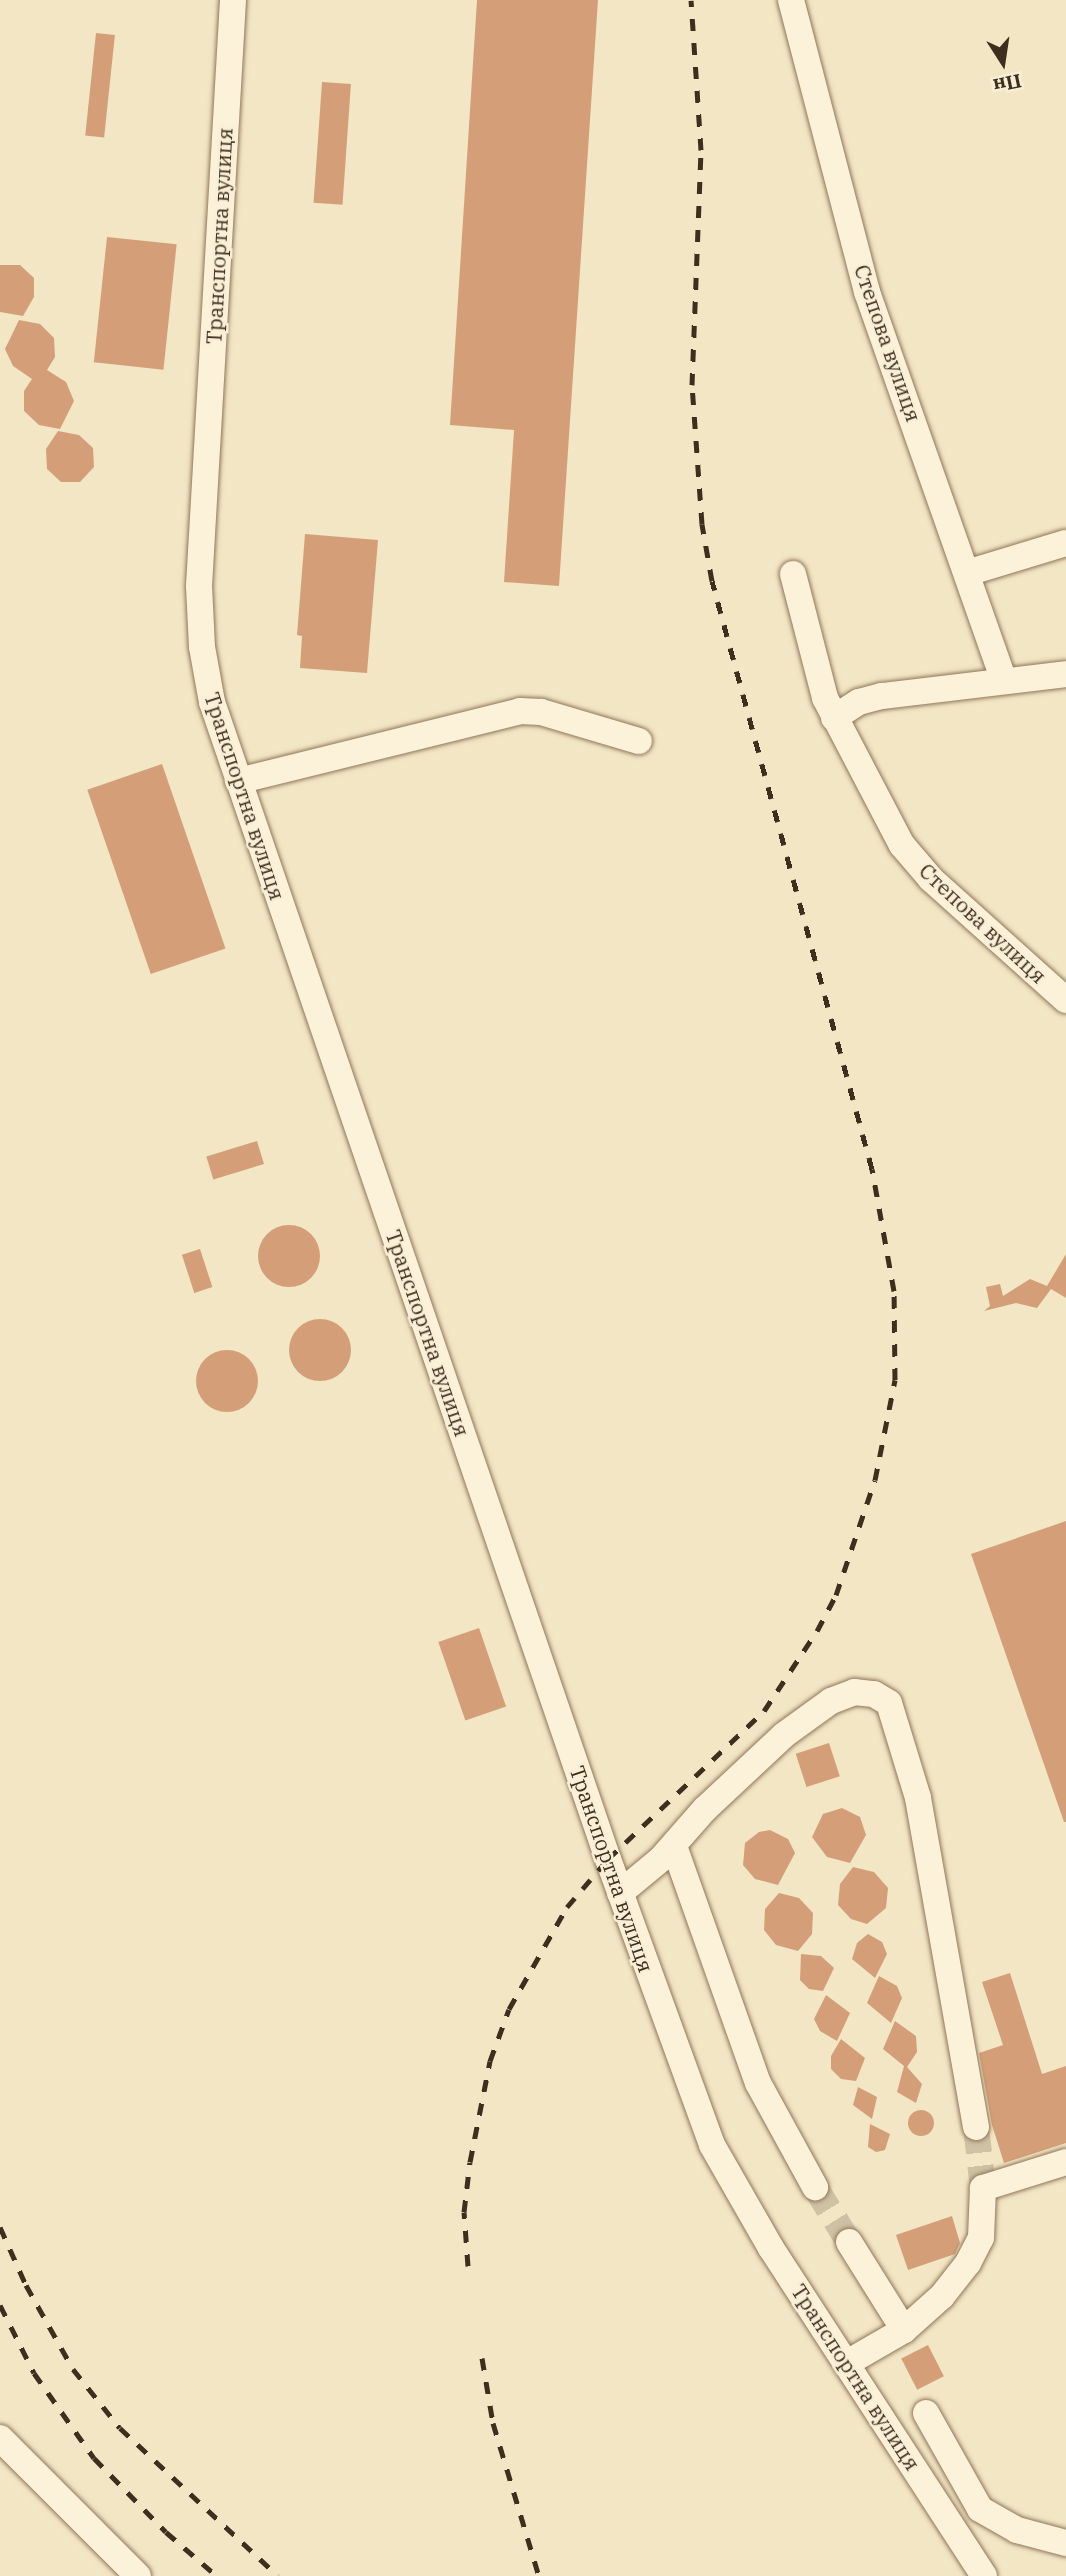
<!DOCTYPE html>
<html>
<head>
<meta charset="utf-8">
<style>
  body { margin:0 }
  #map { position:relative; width:1066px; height:2576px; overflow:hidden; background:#f2e6c5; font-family:"IBM Plex Serif",serif }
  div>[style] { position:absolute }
  .building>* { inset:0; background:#d49f78; transform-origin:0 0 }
  .round { border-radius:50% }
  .minor-tunnel>* { height:26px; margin-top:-13px; transform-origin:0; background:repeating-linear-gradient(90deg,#cec1a4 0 26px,transparent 0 39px) }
  .roads { filter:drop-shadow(0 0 2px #907759) drop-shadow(0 0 2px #907759) }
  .minor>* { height:26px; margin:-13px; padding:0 13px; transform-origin:13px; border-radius:13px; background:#fcf2da }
  .rail>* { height:5px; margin-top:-2.5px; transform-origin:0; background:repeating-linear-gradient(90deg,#3e2e1e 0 12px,transparent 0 24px) }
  span { translate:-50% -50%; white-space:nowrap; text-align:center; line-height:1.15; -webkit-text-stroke:5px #f9efd6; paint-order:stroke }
  .street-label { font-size:21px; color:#3e2e1e }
  .north { position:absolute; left:968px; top:28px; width:70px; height:70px; -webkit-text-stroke:5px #f9efd6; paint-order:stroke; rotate:168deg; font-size:19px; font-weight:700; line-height:28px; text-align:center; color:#3e2e1e }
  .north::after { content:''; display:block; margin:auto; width:24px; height:32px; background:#3e2e1e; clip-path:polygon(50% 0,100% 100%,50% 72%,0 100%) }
</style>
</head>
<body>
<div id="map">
  <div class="building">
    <div style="clip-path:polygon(477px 0,598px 0,559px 586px,504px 582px,514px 430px,450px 425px)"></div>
    <div style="left:96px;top:33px;width:19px;height:103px;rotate:6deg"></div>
    <div style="left:322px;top:82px;width:29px;height:121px;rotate:4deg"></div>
    <div style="left:107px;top:237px;width:70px;height:126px;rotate:6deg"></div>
    <div style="clip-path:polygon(0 265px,20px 265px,34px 278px,34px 297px,23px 316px,0 312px)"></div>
    <div style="clip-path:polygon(19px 320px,40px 324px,54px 338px,55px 357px,47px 370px,66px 382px,74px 401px,60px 429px,39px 425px,24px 411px,24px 391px,32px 379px,13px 366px,5px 349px)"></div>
    <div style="clip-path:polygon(58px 431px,79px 435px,93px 448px,94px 467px,80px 482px,61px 482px,47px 469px,46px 449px)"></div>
    <div style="clip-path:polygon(305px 534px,378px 540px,367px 673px,300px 668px,302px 636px,297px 635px)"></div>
    <div style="left:162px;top:764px;width:195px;height:79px;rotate:71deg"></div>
    <div style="left:257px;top:1141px;width:24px;height:53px;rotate:73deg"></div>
    <div class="round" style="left:258px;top:1225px;width:62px;height:62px"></div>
    <div style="left:200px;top:1249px;width:40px;height:19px;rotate:72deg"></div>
    <div style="clip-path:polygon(1066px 1254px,1066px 1298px,1051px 1289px,1037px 1308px,1016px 1303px,984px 1311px,990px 1306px,986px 1287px,1000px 1284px,1003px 1296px,1030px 1279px,1047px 1286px)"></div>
    <div class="round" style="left:289px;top:1319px;width:62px;height:62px"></div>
    <div class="round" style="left:196px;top:1350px;width:62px;height:62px"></div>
    <div style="clip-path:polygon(1066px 1521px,1066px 1822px,1064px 1822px,971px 1554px)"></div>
    <div style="left:479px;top:1628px;width:83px;height:43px;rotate:71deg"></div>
    <div style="left:829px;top:1743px;width:35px;height:35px;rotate:72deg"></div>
    <div style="clip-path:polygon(842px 1808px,860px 1817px,866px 1835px,850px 1863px,827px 1857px,812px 1837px,823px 1814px)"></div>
    <div style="clip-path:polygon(770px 1830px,788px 1839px,795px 1853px,778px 1885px,755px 1879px,743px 1865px,745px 1843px,759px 1832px)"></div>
    <div style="clip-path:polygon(853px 1867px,874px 1872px,888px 1888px,886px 1908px,867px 1924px,851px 1919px,838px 1905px,840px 1884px)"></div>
    <div style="clip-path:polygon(779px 1893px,799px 1898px,813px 1913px,812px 1934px,798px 1951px,776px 1945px,764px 1930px,765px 1909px)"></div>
    <div style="clip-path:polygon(868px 1934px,882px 1942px,887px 1954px,875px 1978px,852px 1959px,857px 1943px)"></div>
    <div style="clip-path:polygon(801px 1954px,821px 1956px,834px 1968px,823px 1991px,809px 1989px,800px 1980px)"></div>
    <div style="clip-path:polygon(1010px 1973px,1042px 2074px,1066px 2066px,1066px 2143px,1004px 2163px,992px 2125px,979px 2053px,1003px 2045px,982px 1982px)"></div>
    <div style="clip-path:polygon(879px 1976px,897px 1986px,902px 1998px,891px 2023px,867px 2003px)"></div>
    <div style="clip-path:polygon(826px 1995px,850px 2013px,837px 2041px,820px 2031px,814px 2019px)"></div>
    <div style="clip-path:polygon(895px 2021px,916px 2036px,917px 2052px,907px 2067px,922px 2084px,916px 2103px,897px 2092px,904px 2066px,883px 2049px)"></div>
    <div style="clip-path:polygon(841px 2039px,865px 2058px,856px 2081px,841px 2079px,831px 2069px,831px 2056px)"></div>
    <div style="clip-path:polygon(858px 2087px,877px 2097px,872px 2119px,853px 2105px)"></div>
    <div class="round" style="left:908px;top:2110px;width:26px;height:26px"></div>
    <div style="clip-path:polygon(870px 2124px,890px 2134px,885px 2150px,876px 2152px,868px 2147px)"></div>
    <div style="clip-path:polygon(952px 2216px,960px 2243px,955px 2254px,908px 2270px,896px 2235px)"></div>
    <div style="left:928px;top:2345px;width:35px;height:30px;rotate:63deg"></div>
  </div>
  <div class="minor-tunnel">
    <div style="left:976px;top:2127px;width:61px;rotate:83.5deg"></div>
    <div style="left:815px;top:2187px;width:65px;rotate:58.3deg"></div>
  </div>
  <div class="roads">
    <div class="minor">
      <div style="left:233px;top:0;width:587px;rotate:93.32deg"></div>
      <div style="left:199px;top:586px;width:61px;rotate:87.2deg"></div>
      <div style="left:202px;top:647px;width:56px;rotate:79.7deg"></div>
      <div style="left:212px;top:702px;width:1223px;rotate:71.11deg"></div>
      <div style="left:608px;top:1859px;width:304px;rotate:70deg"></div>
      <div style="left:712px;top:2145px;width:119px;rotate:60.2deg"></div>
      <div style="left:771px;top:2248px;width:391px;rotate:57deg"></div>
      <div style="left:791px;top:0;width:302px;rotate:75.4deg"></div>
      <div style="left:867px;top:292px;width:411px;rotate:70.6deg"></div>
      <div style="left:967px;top:573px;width:103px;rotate:-16.9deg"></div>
      <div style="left:793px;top:574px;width:128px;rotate:75.5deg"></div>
      <div style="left:825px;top:698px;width:166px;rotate:62.4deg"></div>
      <div style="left:902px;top:845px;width:45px;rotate:49.5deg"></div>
      <div style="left:931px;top:879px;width:181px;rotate:41.9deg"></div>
      <div style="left:834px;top:718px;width:30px;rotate:-33deg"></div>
      <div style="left:859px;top:702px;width:24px;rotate:-15deg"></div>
      <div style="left:882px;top:696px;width:185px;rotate:-6.8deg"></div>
      <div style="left:238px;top:781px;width:291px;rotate:-13.9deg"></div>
      <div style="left:520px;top:711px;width:21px;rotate:3deg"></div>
      <div style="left:541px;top:712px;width:102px;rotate:16.5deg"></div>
      <div style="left:674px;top:1846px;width:251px;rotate:70.5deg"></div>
      <div style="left:758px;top:2083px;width:119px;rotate:61.3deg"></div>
      <div style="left:620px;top:1893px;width:53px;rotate:-39.7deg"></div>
      <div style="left:661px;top:1859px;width:67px;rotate:-48.7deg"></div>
      <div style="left:705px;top:1809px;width:108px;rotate:-43.1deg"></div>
      <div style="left:784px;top:1735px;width:58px;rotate:-35.9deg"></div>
      <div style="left:831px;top:1701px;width:25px;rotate:-21deg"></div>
      <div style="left:854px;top:1692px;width:20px;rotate:6deg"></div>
      <div style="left:874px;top:1694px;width:17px;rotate:31deg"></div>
      <div style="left:889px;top:1703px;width:99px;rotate:73deg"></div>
      <div style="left:918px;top:1798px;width:334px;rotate:80deg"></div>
      <div style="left:849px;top:2242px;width:104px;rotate:58deg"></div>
      <div style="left:847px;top:2363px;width:66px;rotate:-30.1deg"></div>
      <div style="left:904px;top:2330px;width:51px;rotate:-41.8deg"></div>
      <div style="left:942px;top:2296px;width:42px;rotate:-51.8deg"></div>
      <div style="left:968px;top:2263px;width:28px;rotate:-63deg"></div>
      <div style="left:981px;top:2238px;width:50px;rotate:-87.7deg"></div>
      <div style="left:983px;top:2188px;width:87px;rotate:-17.4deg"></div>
      <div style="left:926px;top:2413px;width:110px;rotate:60.6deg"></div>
      <div style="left:980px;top:2509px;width:43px;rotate:29.6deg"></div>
      <div style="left:1017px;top:2530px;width:51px;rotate:14.9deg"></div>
      <div style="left:0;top:2438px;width:195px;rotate:45deg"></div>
    </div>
  </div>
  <div class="rail">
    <div style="left:0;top:2227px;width:64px;rotate:65.9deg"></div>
    <div style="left:26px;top:2285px;width:96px;rotate:60.8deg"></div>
    <div style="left:73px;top:2369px;width:75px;rotate:51.5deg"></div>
    <div style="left:120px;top:2428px;width:216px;rotate:43.1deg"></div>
    <div style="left:468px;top:2266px;width:54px;rotate:-94.2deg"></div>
    <div style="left:464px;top:2212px;width:50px;rotate:-83.2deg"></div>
    <div style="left:470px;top:2162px;width:103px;rotate:-78.8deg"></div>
    <div style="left:490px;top:2061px;width:55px;rotate:-69.9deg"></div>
    <div style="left:509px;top:2009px;width:117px;rotate:-60.4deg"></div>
    <div style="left:567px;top:1907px;width:63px;rotate:-49.5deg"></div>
    <div style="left:608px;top:1859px;width:215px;rotate:-43.5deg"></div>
    <div style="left:764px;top:1711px;width:96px;rotate:-56.5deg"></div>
    <div style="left:817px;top:1631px;width:41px;rotate:-62.2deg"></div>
    <div style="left:836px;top:1595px;width:121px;rotate:-71.3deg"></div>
    <div style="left:875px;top:1480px;width:102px;rotate:-78.7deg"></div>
    <div style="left:895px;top:1380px;width:89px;rotate:-90.6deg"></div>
    <div style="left:894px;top:1291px;width:124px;rotate:-100.2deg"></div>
    <div style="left:872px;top:1169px;width:609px;rotate:-105.22deg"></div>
    <div style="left:712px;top:581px;width:58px;rotate:-100deg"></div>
    <div style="left:702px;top:524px;width:139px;rotate:-94.1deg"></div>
    <div style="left:692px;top:385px;width:235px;rotate:-87.8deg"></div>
    <div style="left:701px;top:150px;width:150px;rotate:-93.8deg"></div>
    <div style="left:0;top:2305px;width:76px;rotate:63.4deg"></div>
    <div style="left:34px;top:2373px;width:104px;rotate:54.8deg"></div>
    <div style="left:94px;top:2458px;width:103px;rotate:45.8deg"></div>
    <div style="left:166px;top:2532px;width:67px;rotate:40.8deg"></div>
    <div style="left:482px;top:2358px;width:66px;rotate:80.4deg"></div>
    <div style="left:493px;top:2423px;width:160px;rotate:73.3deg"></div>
  </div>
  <div class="street-label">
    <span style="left:219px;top:236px;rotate:-87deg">Транспортна вулиця</span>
    <span style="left:888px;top:343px;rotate:71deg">Степова вулиця</span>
    <span style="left:245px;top:796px;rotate:72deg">Транспортна вулиця</span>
    <span style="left:983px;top:923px;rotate:43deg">Степова вулиця</span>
    <span style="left:428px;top:1333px;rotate:71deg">Транспортна вулиця</span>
    <span style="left:612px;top:1869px;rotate:71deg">Транспортна вулиця</span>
    <span style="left:856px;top:2377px;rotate:57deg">Транспортна вулиця</span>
  </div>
  <div class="north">Пн</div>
</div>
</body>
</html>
